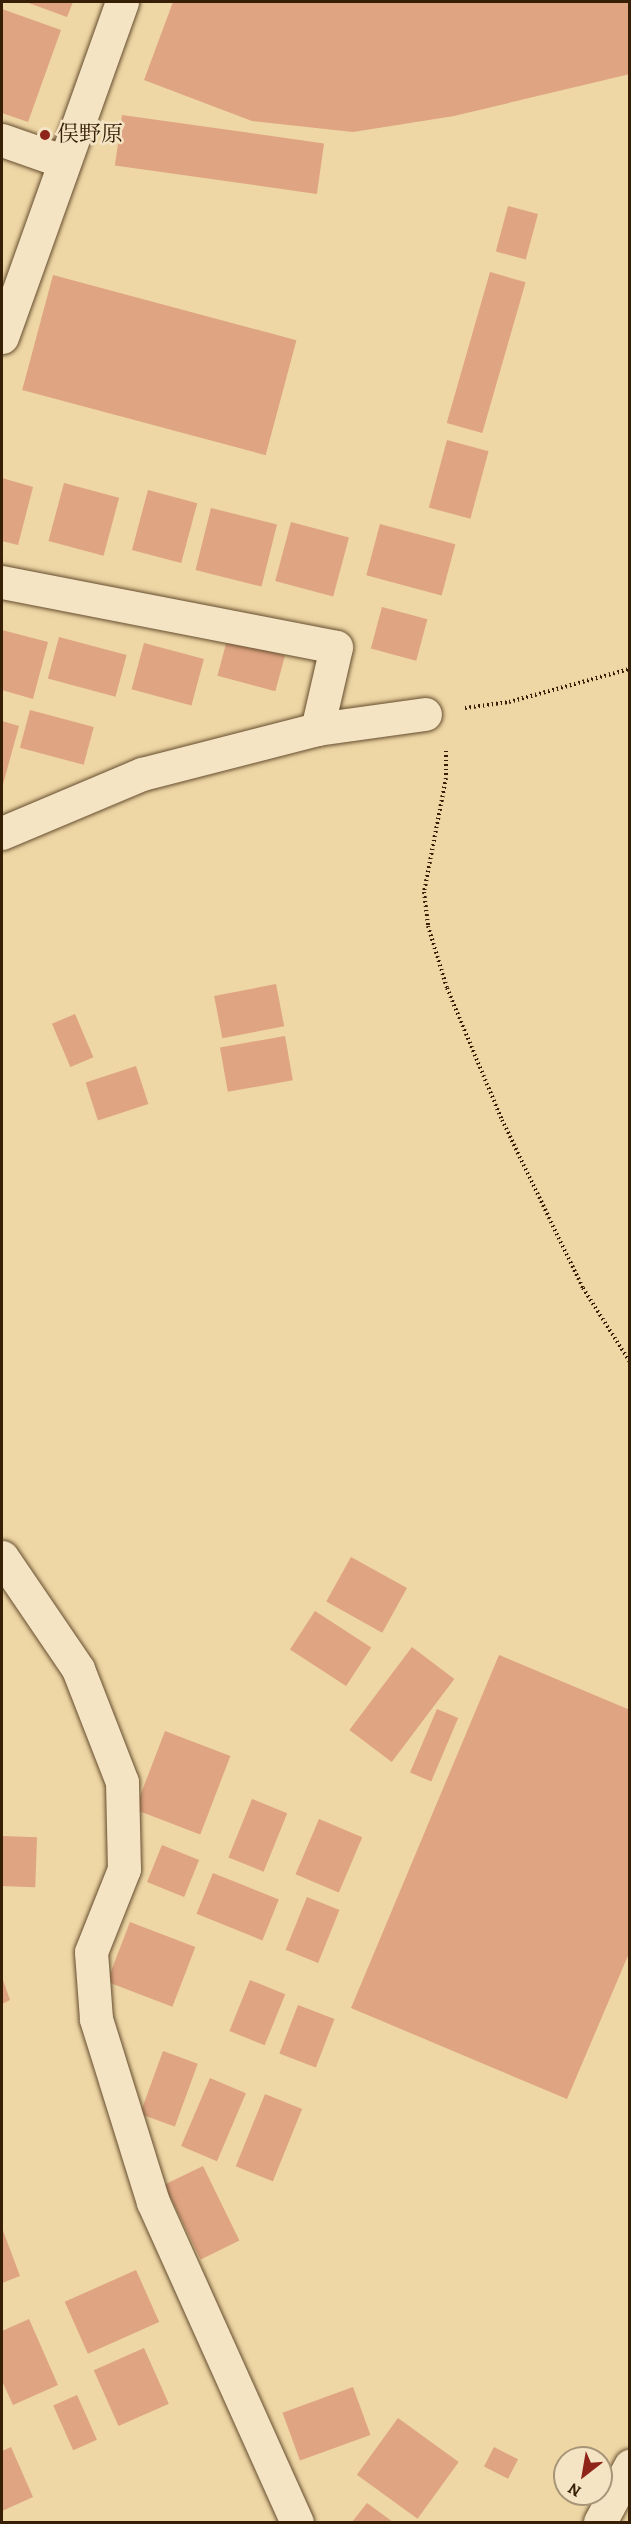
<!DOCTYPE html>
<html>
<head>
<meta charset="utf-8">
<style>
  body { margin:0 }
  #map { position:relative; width:631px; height:2524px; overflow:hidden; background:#eed6a5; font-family:Alegreya,"Noto Serif JP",serif }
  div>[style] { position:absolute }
  .building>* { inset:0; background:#dfa482; transform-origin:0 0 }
  .path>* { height:4px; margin-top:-2px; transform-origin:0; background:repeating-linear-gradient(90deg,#371f06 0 1.5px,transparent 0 4.5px) }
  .roads { filter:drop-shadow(0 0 2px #654d2e) drop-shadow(0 0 2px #654d2e) }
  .minor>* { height:33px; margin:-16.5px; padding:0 16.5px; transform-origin:16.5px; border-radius:16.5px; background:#f4e4c4 }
  .tertiary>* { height:33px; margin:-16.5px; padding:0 16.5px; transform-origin:16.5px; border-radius:16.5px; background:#f4e4c4 }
  .dots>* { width:16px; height:16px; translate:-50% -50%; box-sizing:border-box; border:3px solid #f4e4c4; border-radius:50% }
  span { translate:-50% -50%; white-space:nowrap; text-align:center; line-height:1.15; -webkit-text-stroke:5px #f4e4c4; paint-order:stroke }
  .poi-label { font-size:22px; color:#371f06 }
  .left { translate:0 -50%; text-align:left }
  .frame { position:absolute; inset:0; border:3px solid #371f06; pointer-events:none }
  .north { position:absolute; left:553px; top:2446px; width:60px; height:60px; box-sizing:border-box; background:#f4e4c4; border:2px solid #a89578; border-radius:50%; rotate:211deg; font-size:16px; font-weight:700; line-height:24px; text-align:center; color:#371f06 }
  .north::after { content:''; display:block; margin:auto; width:21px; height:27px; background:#8f2418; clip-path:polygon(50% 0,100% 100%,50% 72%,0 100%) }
</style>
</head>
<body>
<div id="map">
  <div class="building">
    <div style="clip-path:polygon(26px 2px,73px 2px,67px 17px)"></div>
    <div style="clip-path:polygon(173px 2px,630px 2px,630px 74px,454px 116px,353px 132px,252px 121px,144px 80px)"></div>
    <div style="clip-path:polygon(2px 9px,61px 30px,28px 122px,2px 113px)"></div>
    <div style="left:122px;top:115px;width:204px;height:51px;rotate:8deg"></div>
    <div style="left:508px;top:206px;width:31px;height:47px;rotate:15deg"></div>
    <div style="left:490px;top:272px;width:37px;height:157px;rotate:16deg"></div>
    <div style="left:53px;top:275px;width:252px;height:119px;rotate:15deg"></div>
    <div style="left:447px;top:440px;width:43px;height:70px;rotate:15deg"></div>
    <div style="clip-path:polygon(2px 478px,33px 487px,18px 545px,2px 541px)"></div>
    <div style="left:64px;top:483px;width:57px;height:60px;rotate:15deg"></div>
    <div style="left:148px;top:490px;width:51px;height:62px;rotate:15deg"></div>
    <div style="left:211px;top:508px;width:68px;height:64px;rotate:14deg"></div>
    <div style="left:291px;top:522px;width:60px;height:61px;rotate:15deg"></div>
    <div style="left:380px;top:524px;width:78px;height:53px;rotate:15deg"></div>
    <div style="left:382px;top:607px;width:47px;height:43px;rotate:15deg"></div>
    <div style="clip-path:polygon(2px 630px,48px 642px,33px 699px,2px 690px)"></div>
    <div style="left:59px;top:637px;width:70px;height:43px;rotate:15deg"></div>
    <div style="left:227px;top:640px;width:60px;height:37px;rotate:15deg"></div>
    <div style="left:144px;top:643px;width:62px;height:48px;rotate:15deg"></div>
    <div style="left:30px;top:710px;width:66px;height:39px;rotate:15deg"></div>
    <div style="clip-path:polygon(2px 721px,19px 726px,2px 788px)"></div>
    <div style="left:276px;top:984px;width:43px;height:63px;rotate:79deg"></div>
    <div style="left:75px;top:1014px;width:47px;height:25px;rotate:67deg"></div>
    <div style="left:285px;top:1036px;width:45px;height:66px;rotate:80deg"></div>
    <div style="left:136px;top:1066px;width:40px;height:53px;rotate:72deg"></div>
    <div style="left:351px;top:1557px;width:64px;height:51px;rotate:29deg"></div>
    <div style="left:315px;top:1611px;width:67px;height:46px;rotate:33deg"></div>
    <div style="left:412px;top:1647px;width:53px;height:104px;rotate:37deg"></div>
    <div style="clip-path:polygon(499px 1655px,630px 1710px,630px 1951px,567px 2099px,351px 2008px)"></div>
    <div style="left:437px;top:1709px;width:23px;height:69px;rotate:23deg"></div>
    <div style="left:165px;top:1731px;width:70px;height:84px;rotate:21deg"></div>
    <div style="left:252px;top:1799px;width:38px;height:63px;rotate:22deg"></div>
    <div style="left:319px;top:1819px;width:47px;height:60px;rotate:23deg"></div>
    <div style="left:2px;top:1836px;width:35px;height:50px;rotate:2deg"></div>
    <div style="left:162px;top:1845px;width:40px;height:40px;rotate:22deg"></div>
    <div style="left:213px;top:1873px;width:71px;height:44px;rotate:22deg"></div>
    <div style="left:307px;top:1897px;width:35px;height:57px;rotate:22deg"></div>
    <div style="left:130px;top:1922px;width:70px;height:64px;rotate:21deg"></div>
    <div style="clip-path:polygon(2px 1977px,10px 2000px,2px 2004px)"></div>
    <div style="left:250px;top:1980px;width:38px;height:55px;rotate:22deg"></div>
    <div style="left:298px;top:2005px;width:39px;height:52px;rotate:21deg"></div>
    <div style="left:163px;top:2051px;width:37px;height:67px;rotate:20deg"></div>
    <div style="left:210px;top:2078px;width:39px;height:74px;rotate:23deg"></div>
    <div style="left:265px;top:2094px;width:40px;height:78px;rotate:22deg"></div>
    <div style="left:203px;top:2166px;width:83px;height:43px;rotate:64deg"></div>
    <div style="clip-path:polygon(2px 2228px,20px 2276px,2px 2283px)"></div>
    <div style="left:136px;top:2270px;width:57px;height:78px;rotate:66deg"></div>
    <div style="clip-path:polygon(29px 2319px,58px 2385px,13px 2405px,2px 2381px,2px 2331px)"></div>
    <div style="left:144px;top:2348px;width:61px;height:55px;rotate:66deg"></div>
    <div style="left:353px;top:2387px;width:51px;height:75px;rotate:70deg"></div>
    <div style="left:77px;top:2395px;width:49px;height:26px;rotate:66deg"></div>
    <div style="left:398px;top:2418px;width:75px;height:70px;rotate:36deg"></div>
    <div style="clip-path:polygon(11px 2447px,33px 2497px,2px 2511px,2px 2451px)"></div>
    <div style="left:494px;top:2447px;width:27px;height:22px;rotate:27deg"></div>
    <div style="clip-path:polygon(367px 2503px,393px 2522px,352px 2522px)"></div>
  </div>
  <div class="path">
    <div style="left:465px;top:708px;width:44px;rotate:-7.8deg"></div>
    <div style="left:509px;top:702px;width:125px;rotate:-15.3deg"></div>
    <div style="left:446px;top:751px;width:27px;rotate:90deg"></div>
    <div style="left:446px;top:778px;width:116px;rotate:100.9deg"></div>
    <div style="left:424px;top:892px;width:34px;rotate:83deg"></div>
    <div style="left:428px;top:926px;width:65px;rotate:73deg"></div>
    <div style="left:447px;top:988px;width:143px;rotate:67.4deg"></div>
    <div style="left:502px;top:1120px;width:187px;rotate:64.3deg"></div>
    <div style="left:583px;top:1288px;width:88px;rotate:57.6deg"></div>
  </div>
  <div class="roads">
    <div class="minor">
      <div style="left:2px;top:140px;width:64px;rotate:19.3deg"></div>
      <div style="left:2px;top:582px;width:340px;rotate:11deg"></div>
      <div style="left:336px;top:647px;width:84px;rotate:103deg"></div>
      <div style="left:2px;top:833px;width:152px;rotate:-22.9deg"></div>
      <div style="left:142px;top:774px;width:181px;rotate:-14.4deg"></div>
      <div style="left:317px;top:729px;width:109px;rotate:-7.9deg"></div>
      <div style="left:2px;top:1557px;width:135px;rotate:55.8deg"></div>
      <div style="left:78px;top:1669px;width:121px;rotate:68.7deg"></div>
      <div style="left:122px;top:1782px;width:87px;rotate:88.7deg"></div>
      <div style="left:124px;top:1869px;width:89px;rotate:111.7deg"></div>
      <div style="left:91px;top:1952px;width:67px;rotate:85.7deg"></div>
      <div style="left:96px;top:2019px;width:192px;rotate:72.7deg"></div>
      <div style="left:153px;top:2202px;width:351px;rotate:65.8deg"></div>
      <div style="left:600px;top:2522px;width:64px;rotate:-61.8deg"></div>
    </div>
    <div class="tertiary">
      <div style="left:2px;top:337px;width:356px;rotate:-70.3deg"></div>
    </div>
  </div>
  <div class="dots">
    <div style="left:45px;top:135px;background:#8f2418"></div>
  </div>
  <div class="poi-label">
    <span class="left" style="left:57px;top:135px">俣野原</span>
  </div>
  <div class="frame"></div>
  <div class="north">N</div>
</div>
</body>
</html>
